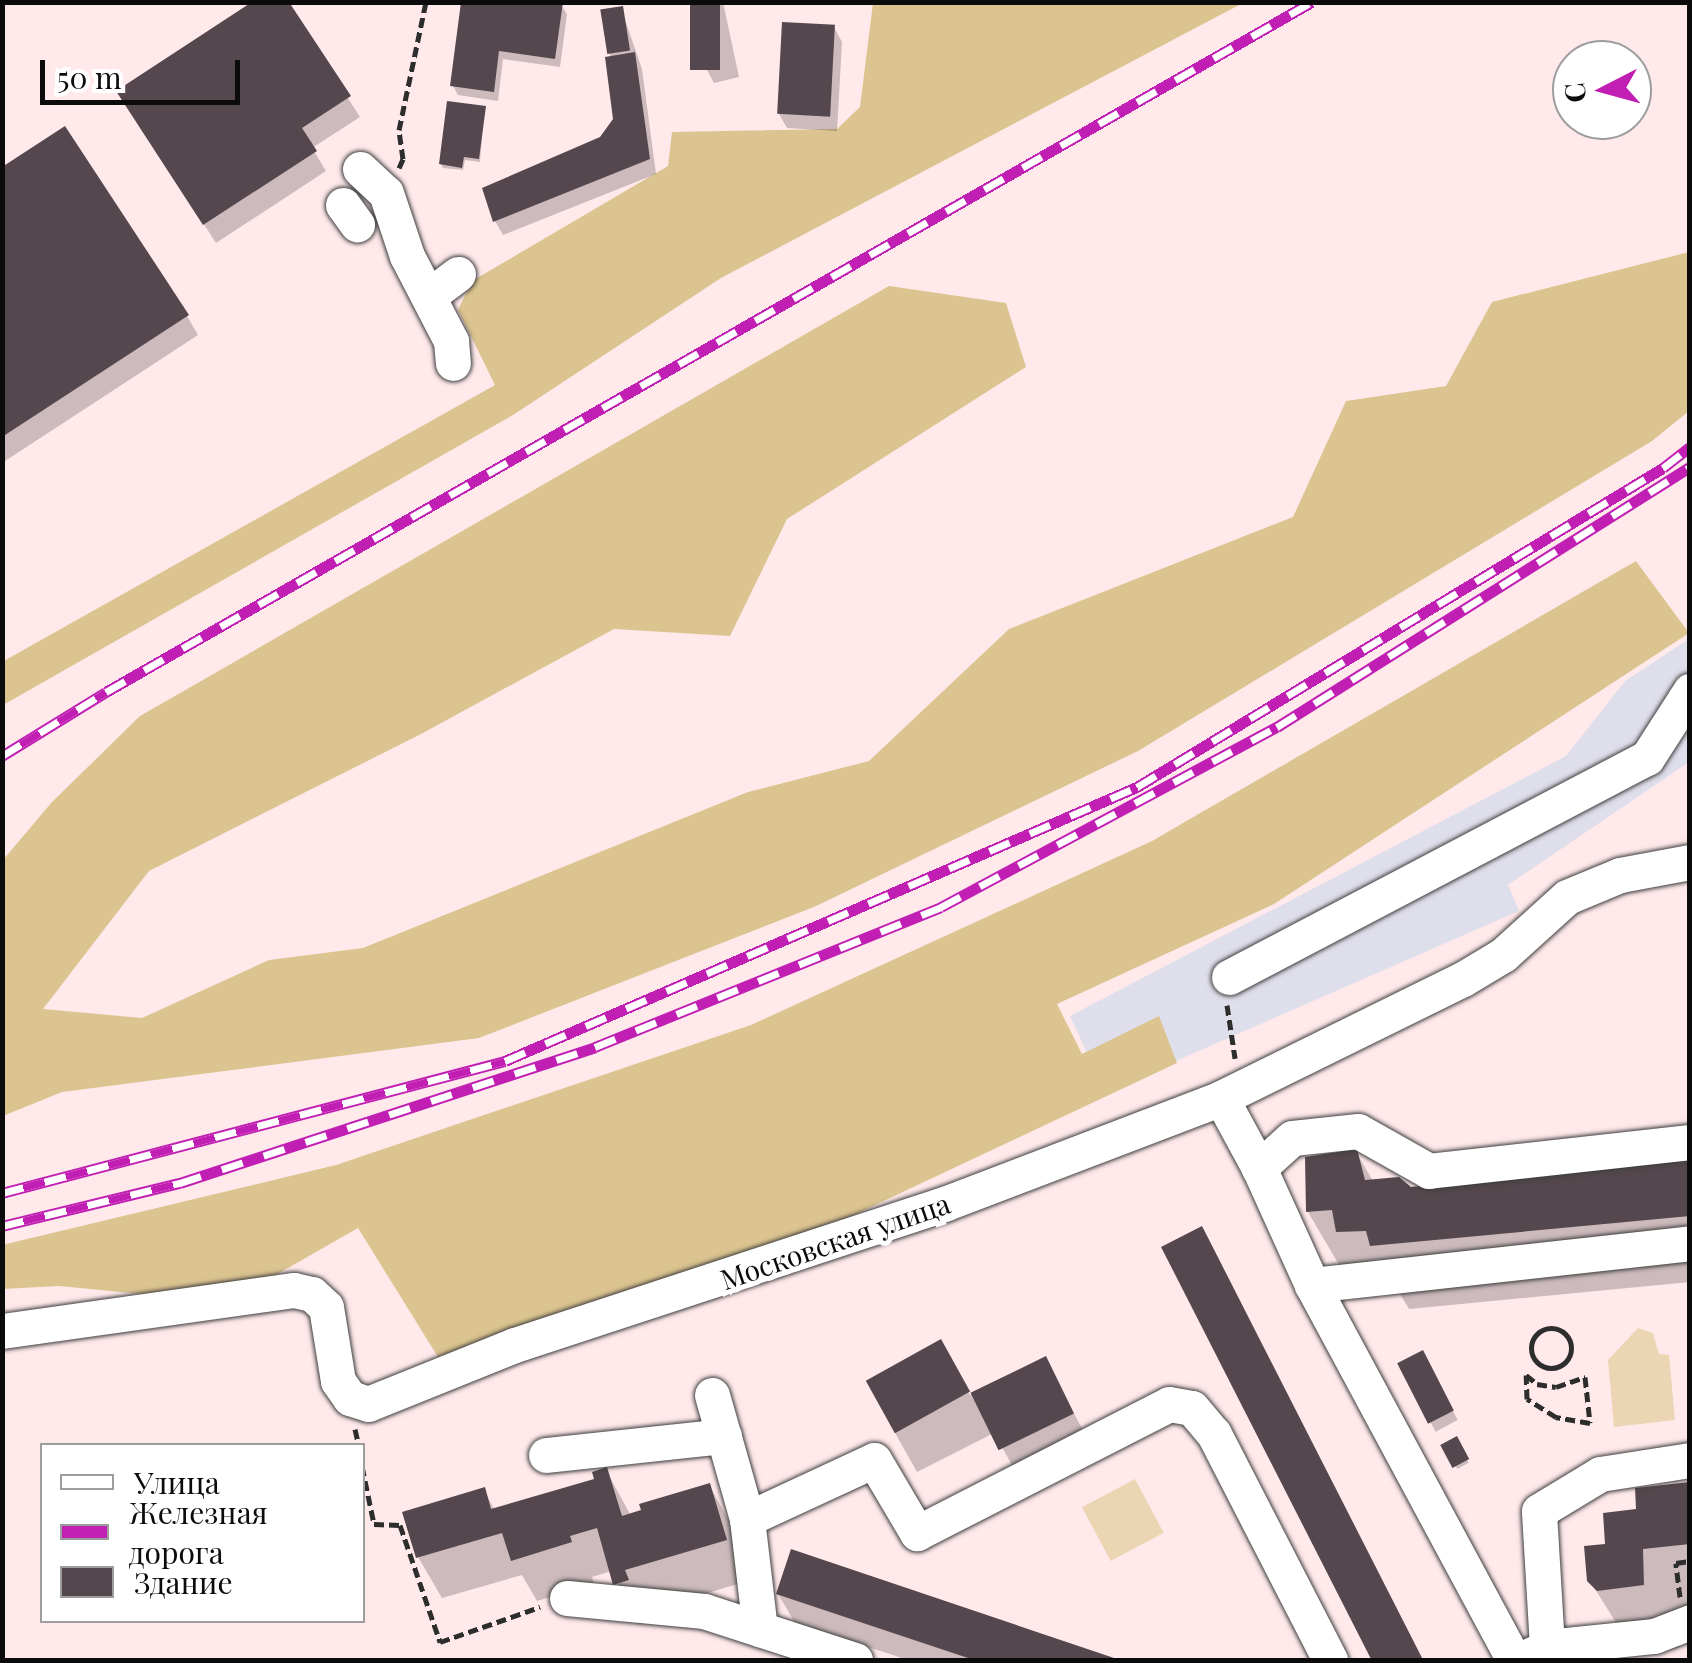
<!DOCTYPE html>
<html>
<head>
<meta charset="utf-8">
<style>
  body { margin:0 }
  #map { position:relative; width:1692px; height:1663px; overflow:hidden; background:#ffe9eb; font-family:"Playfair Display",serif }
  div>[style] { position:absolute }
  .industrial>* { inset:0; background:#dfdeeb }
  .green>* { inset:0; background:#ebd5b2; transform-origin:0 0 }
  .forest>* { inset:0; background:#dcc490 }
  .shadow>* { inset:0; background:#0003; transform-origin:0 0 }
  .building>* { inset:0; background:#54474d; transform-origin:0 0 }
  .path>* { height:5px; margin-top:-2.5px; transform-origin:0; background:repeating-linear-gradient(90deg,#2d2d2d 0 10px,transparent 0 15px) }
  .path>.ring { margin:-2.5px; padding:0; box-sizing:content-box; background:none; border:5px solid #2d2d2d; border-radius:50% }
  .roads { filter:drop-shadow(0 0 2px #3e3e3e) drop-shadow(0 0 2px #3e3e3e) }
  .minor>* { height:35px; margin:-17.5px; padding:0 17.5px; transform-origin:17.5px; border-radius:17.5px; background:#fff }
  .rail>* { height:11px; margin-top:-5.5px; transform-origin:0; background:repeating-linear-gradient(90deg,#fff 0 22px,#c11eb3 0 44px); box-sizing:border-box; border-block:2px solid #c11eb3 }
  span { translate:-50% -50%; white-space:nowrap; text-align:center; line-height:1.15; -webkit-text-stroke:10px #fff; paint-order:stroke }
  .street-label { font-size:28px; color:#0b0b0b }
  .frame { position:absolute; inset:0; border:5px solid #0b0b0b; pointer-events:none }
  .legend { position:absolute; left:40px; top:1443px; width:325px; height:180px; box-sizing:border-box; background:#fff; border:2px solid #9d9d9d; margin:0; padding:12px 18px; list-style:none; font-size:30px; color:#0b0b0b }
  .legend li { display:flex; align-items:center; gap:20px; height:50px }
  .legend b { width:50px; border:2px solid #9d9d9d }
  .north { position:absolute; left:1552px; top:40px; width:100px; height:100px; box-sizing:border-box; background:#fff; border:2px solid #9d9d9d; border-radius:50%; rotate:264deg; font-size:28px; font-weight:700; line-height:40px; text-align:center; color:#0b0b0b }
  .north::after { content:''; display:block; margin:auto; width:35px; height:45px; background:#c11eb3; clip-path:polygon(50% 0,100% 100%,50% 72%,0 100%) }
  .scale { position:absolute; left:40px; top:60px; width:200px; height:45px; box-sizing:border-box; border:5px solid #0b0b0b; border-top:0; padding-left:12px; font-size:30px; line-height:35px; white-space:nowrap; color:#0b0b0b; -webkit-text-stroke:8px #fff; paint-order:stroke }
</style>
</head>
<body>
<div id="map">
  <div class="industrial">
    <div style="clip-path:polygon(1689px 639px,1689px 762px,1508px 885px,1519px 911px,1105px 1092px,1070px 1016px,1566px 756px,1625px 681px)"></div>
  </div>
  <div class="green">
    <div style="clip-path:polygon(1638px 1328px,1653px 1333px,1659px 1354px,1669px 1355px,1675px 1420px,1614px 1427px,1608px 1360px)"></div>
    <div style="left:1135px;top:1479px;width:61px;height:60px;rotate:62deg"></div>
  </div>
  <div class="forest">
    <div style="clip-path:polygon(873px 3px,1243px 3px,721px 278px,513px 415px,3px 705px,2px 662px,495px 385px,458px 310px,472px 281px,668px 166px,672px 132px,837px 129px,860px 107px)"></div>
    <div style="clip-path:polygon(1689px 252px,1689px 411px,1652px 441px,1138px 751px,814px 907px,479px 1038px,62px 1092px,3px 1116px,3px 860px,52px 802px,140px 716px,889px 286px,1006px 303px,1026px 367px,787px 519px,730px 636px,614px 629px,421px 734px,149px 871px,43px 1009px,142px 1018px,269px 960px,363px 948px,748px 792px,869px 761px,1009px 629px,1293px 517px,1346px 401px,1446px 386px,1492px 302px)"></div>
    <div style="clip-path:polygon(1636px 561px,1689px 633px,1274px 904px,1057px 1004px,1082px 1054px,1159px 1016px,1177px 1063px,769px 1255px,438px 1357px,358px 1228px,267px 1280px,172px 1297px,59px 1286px,3px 1289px,2px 1245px,336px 1165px,751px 1025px,1152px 841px)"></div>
  </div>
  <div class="shadow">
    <div style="clip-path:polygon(286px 2px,360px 117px,312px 148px,326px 171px,216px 243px,131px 111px)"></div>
    <div style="clip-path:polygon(464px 2px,561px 5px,567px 14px,560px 67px,503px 59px,498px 101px,458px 95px,453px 86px)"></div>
    <div style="clip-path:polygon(692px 2px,723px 2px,739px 77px,714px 83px,706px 68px)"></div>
    <div style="clip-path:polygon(621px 8px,642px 69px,656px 174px,503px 235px,495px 221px,601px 139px,615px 119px,610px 53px)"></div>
    <div style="clip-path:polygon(834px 27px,842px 42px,837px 131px,787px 128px,779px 114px)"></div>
    <div style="clip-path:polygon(484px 109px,480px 162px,465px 160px,463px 170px,443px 168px,441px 164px)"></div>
    <div style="clip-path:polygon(2px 170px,187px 316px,198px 335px,2px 463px)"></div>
    <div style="clip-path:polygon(1356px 1152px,1373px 1181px,1411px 1190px,1690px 1163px,1690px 1282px,1409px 1309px,1400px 1294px,1375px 1295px,1345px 1275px,1308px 1212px)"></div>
    <div style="clip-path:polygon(940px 1342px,970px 1395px,1045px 1359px,1096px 1455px,1026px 1490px,994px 1433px,917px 1472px,894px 1431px)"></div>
    <div style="left:1422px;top:1353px;width:76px;height:25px;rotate:62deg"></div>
    <div style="left:1456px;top:1439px;width:27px;height:13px;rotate:62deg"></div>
    <div style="clip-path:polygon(606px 1470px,631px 1516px,709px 1485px,732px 1526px,748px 1581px,647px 1611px,650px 1621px,639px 1625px,612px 1571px,592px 1577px,594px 1584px,537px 1601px,522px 1575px,442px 1598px,418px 1557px,484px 1490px,495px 1511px,597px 1480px)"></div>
    <div style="clip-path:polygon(1690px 1484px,1690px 1611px,1678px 1612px,1679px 1648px,1635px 1653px,1590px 1581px,1607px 1546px,1638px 1511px)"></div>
    <div style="clip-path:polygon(792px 1552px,1114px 1660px,908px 1660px,795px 1623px,778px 1594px)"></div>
  </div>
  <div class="building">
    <div style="clip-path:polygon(252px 2px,289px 2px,351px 96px,302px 128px,317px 151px,203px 225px,116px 91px)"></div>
    <div style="clip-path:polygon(461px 2px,563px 2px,555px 59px,499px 51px,494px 92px,450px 86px)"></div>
    <div style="left:690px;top:2px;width:30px;height:68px"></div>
    <div style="left:623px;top:6px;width:45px;height:23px;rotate:81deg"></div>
    <div style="left:782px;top:22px;width:53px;height:92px;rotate:3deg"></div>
    <div style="clip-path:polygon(635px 52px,650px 159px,493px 222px,482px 188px,600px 137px,613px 119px,605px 57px)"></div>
    <div style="clip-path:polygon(447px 101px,486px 106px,479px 159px,464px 157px,462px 168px,439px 164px)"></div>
    <div style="clip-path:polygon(65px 126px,189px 315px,2px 437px,2px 167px)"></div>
    <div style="clip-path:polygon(1357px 1149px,1365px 1180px,1399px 1177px,1411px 1187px,1690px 1160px,1690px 1216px,1370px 1246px,1366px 1231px,1336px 1232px,1332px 1210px,1306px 1212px,1305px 1157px)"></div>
    <div style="left:1202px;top:1226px;width:487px;height:46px;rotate:63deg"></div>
    <div style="left:941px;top:1339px;width:60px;height:86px;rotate:61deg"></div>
    <div style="left:1423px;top:1350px;width:68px;height:29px;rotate:63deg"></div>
    <div style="left:1046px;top:1356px;width:64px;height:84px;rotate:64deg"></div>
    <div style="left:1457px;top:1436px;width:26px;height:19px;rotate:62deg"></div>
    <div style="clip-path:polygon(607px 1467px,622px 1516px,641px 1510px,639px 1504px,710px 1483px,727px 1540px,625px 1570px,629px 1580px,613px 1585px,597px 1528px,570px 1536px,572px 1542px,511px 1561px,502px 1533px,416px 1558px,402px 1512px,485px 1487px,491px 1509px,594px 1479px,592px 1472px)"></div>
    <div style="clip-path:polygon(1690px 1482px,1690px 1544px,1643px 1549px,1644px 1585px,1597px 1591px,1587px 1581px,1584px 1546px,1605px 1544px,1603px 1513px,1636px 1509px,1635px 1488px)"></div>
    <div style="clip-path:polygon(791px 1549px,1120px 1660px,974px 1660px,776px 1594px)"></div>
  </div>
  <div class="path">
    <div style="left:399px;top:168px;width:10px;rotate:-66deg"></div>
    <div style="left:403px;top:159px;width:29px;rotate:-98deg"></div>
    <div style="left:399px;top:130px;width:131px;rotate:-78.1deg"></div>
    <div style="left:1227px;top:1005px;width:54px;rotate:81.4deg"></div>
    <div class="ring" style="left:1531px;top:1328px;width:35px;height:35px"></div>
    <div style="left:1526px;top:1375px;width:14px;rotate:39deg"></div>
    <div style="left:1537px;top:1384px;width:19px;rotate:9deg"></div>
    <div style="left:1556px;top:1387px;width:31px;rotate:-19deg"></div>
    <div style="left:1585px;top:1377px;width:46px;rotate:83.8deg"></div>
    <div style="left:1590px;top:1423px;width:35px;rotate:-170deg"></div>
    <div style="left:1556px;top:1417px;width:34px;rotate:-148deg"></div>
    <div style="left:1527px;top:1399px;width:24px;rotate:-92deg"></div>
    <div style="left:355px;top:1429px;width:17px;rotate:77deg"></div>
    <div style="left:362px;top:1466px;width:59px;rotate:78.3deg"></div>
    <div style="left:374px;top:1524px;width:26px;rotate:2deg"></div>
    <div style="left:400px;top:1525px;width:124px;rotate:71.1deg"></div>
    <div style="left:440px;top:1642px;width:106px;rotate:-19.3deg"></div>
    <div style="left:1680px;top:1597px;width:34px;rotate:-97deg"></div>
    <div style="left:1676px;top:1563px;width:14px;rotate:-8deg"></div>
  </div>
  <div class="roads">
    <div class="minor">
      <div style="left:360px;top:169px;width:35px;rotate:43deg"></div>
      <div style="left:386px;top:193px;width:66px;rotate:71.6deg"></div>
      <div style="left:407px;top:256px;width:96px;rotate:62.6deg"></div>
      <div style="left:451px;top:341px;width:22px;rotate:85deg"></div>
      <div style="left:343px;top:205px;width:24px;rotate:54deg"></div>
      <div style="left:430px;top:295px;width:35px;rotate:-37deg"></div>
      <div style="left:1229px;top:977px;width:472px;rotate:-27.7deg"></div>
      <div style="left:1647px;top:758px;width:80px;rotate:-57.3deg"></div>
      <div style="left:1221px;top:1098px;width:80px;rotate:61.5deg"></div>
      <div style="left:1690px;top:1142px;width:263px;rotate:173.7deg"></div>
      <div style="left:1429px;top:1171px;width:81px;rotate:-150.6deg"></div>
      <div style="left:1358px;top:1131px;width:66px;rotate:173.9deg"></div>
      <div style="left:1292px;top:1138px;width:45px;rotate:137.7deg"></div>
      <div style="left:1259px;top:1168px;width:128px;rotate:65.6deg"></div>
      <div style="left:1312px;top:1285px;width:380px;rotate:-6.3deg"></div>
      <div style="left:1312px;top:1285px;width:426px;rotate:61.7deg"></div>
      <div style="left:2px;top:1331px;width:295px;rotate:-8deg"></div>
      <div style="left:294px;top:1290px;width:18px;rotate:13deg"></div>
      <div style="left:312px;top:1294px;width:19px;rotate:43deg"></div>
      <div style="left:326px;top:1307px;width:75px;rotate:80.8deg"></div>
      <div style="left:338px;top:1381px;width:21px;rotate:55deg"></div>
      <div style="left:350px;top:1398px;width:19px;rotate:18deg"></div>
      <div style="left:368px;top:1404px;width:158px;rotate:-21.9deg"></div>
      <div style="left:515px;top:1345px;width:452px;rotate:-18.2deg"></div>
      <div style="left:944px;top:1204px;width:297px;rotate:-20.9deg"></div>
      <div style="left:1221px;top:1098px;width:270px;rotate:-26.2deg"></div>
      <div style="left:1463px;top:979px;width:47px;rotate:-31deg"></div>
      <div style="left:1503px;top:955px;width:86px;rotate:-42.2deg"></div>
      <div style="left:1567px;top:897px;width:57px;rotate:-22.5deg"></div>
      <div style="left:1620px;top:875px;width:71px;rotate:-10.5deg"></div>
      <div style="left:712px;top:1395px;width:129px;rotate:74.2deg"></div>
      <div style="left:747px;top:1519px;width:140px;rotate:-24.9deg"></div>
      <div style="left:874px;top:1460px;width:85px;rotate:59.5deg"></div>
      <div style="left:917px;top:1533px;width:283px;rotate:-27.1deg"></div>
      <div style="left:1169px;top:1404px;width:23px;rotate:10deg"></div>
      <div style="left:1192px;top:1408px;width:34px;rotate:50deg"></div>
      <div style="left:1214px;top:1434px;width:254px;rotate:62.8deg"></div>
      <div style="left:546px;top:1455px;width:179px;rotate:-6.1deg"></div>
      <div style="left:747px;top:1519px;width:111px;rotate:83.3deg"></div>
      <div style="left:567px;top:1598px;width:138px;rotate:5.4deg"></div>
      <div style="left:704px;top:1611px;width:159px;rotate:18deg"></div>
      <div style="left:1547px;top:1647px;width:136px;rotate:-93.4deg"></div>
      <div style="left:1539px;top:1511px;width:71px;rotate:-31.2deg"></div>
      <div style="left:1600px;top:1474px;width:91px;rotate:-8.8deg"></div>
      <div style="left:1526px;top:1657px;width:23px;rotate:-25deg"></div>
      <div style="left:1547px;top:1647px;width:108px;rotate:-5.9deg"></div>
      <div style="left:1654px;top:1636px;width:39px;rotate:-21deg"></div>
    </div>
  </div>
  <div class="rail">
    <div style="left:2px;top:756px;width:122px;rotate:-31.6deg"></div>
    <div style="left:106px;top:692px;width:1389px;rotate:-29.78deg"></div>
    <div style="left:2px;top:1193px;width:520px;rotate:-14.7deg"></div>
    <div style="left:505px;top:1061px;width:689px;rotate:-23.44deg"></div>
    <div style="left:1137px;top:787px;width:615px;rotate:-31.24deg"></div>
    <div style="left:1663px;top:468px;width:34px;rotate:-38deg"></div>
    <div style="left:2px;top:1226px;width:183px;rotate:-13.6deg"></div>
    <div style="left:180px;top:1183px;width:437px;rotate:-18.1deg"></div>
    <div style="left:595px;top:1047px;width:373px;rotate:-22deg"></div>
    <div style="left:941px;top:907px;width:381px;rotate:-28.2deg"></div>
    <div style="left:1277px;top:727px;width:488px;rotate:-32.2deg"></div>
  </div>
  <div class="street-label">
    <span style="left:835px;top:1241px;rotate:-19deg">Московская улица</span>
  </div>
  <div class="frame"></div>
  <ul class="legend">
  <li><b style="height:12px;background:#fff"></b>Улица</li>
  <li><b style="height:12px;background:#c11eb3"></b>Железная дорога</li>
  <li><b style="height:28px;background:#54474d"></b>Здание</li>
  </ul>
  <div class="north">С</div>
  <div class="scale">50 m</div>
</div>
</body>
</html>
